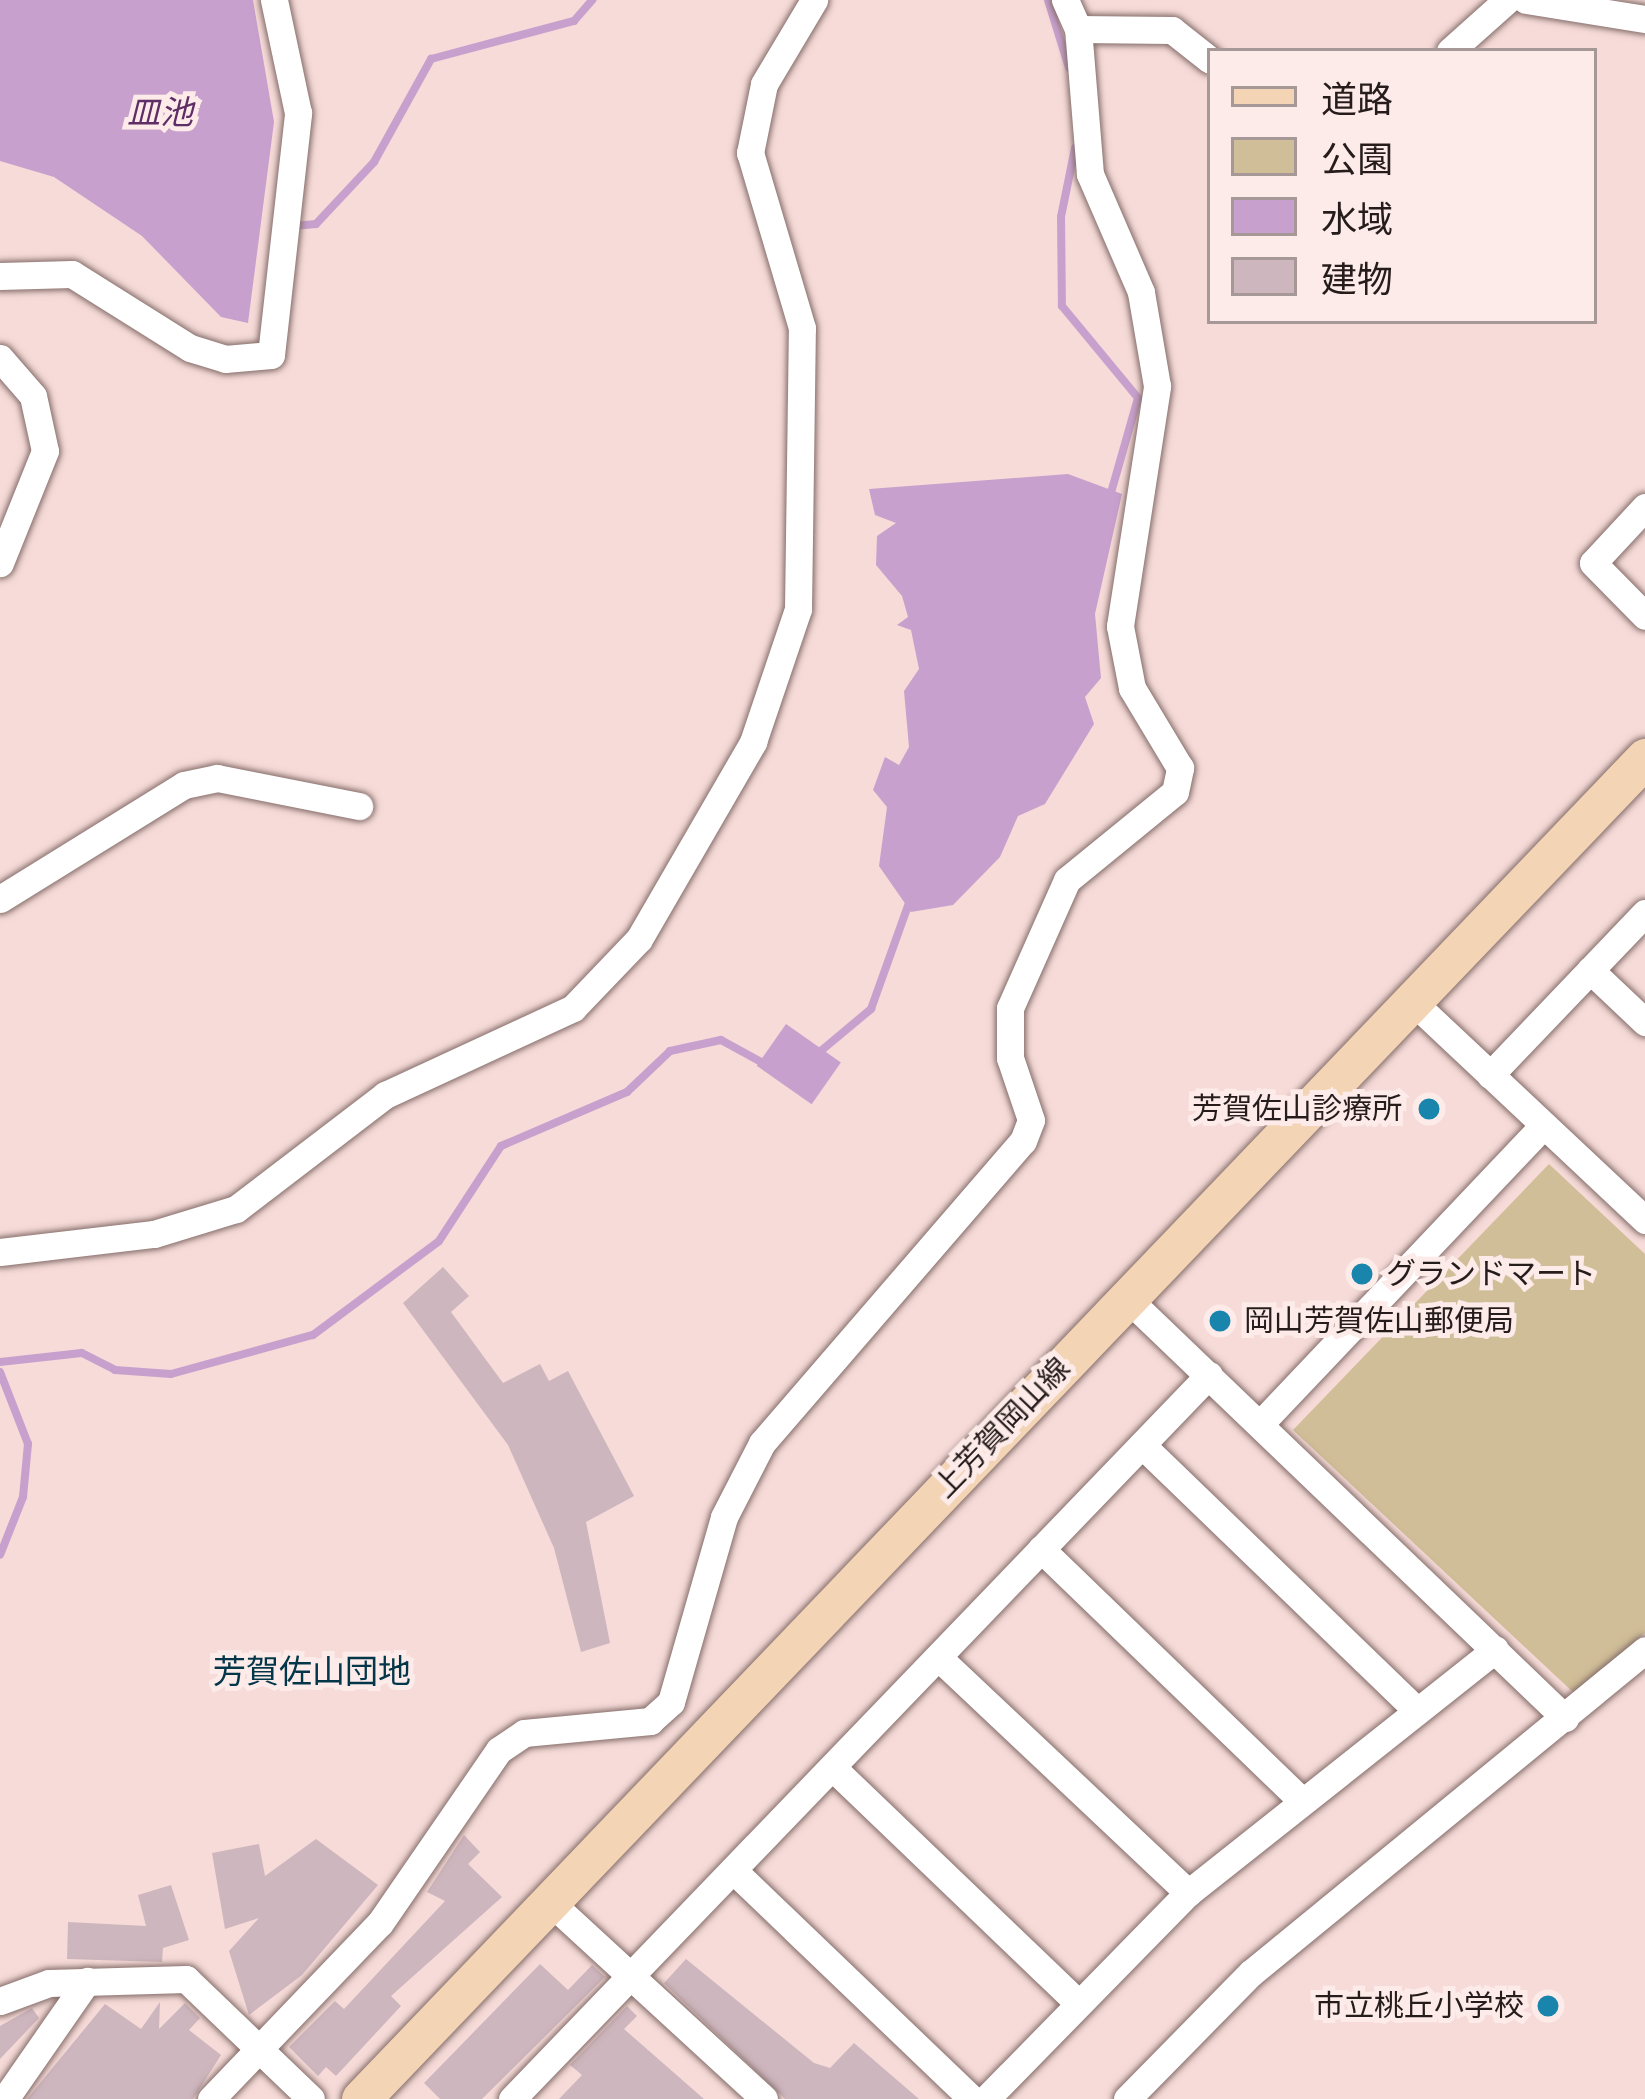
<!DOCTYPE html>
<html>
<head>
<meta charset="utf-8">
<style>
  body { margin:0 }
  #map { position:relative; width:1645px; height:2099px; overflow:hidden; background:#f6dbd8; font-family:"Crimson Pro","Noto Sans JP",serif }
  div>[style] { position:absolute }
  .green>* { inset:0; background:#d0be98 }
  .water>* { inset:0; background:#c8a0cd; transform-origin:0 0 }
  .stream>* { height:8px; margin:-4px; padding:0 4px; transform-origin:4px; border-radius:4px; background:#c8a0cd }
  .building>* { inset:0; background:#ceb6be }
  .roads { filter:drop-shadow(0 0 3px #846d6a) drop-shadow(0 0 3px #846d6a) }
  .street>* { height:27px; margin:-13.5px; padding:0 13.5px; transform-origin:13.5px; border-radius:13.5px; background:#fff }
  .secondary>* { height:39px; margin:-19.5px; padding:0 19.5px; transform-origin:19.5px; border-radius:19.5px; background:#f3d4b4 }
  .dots>* { width:33px; height:33px; translate:-50% -50%; box-sizing:border-box; border:6px solid #fcebe9; border-radius:50% }
  span { translate:-50% -50%; white-space:nowrap; text-align:center; line-height:1.15; -webkit-text-stroke:10px #fcebe9; paint-order:stroke }
  .poi-label { font-size:30px; color:#251c1b }
  .right { translate:-100% -50%; text-align:right }
  .left { translate:0 -50%; text-align:left }
  .street-label { font-size:30px; color:#251c1b }
  .water-label { font-size:33px; color:#602e66; font-style:italic }
  .neighbourhood-label { font-size:33px; color:#033649 }
  .legend { position:absolute; left:1207px; top:48px; width:390px; height:276px; box-sizing:border-box; background:#fcebe9; border:3px solid #a69897; margin:0; padding:15px 21px; list-style:none; font-size:36px; color:#251c1b }
  .legend li { display:flex; align-items:center; gap:24px; height:60px }
  .legend b { width:60px; border:3px solid #a69897 }
</style>
</head>
<body>
<div id="map">
  <div class="green">
    <div style="clip-path:polygon(1549px 1164px,1645px 1254px,1645px 1633px,1575px 1694px,1293px 1430px)"></div>
  </div>
  <div class="water">
    <div style="clip-path:polygon(0 0,253px 0,274px 122px,248px 323px,221px 317px,142px 236px,54px 177px,0 161px)"></div>
    <div style="clip-path:polygon(1068px 474px,1122px 494px,1095px 614px,1101px 678px,1085px 697px,1094px 724px,1045px 804px,1018px 816px,1000px 857px,953px 905px,911px 912px,879px 866px,887px 807px,873px 790px,885px 757px,899px 765px,909px 747px,904px 691px,919px 669px,911px 630px,897px 625px,908px 617px,902px 596px,876px 565px,877px 536px,896px 523px,875px 515px,869px 489px)"></div>
    <div style="left:786px;top:1024px;width:67px;height:51px;rotate:35deg"></div>
  </div>
  <div class="stream">
    <div style="left:1048px;top:0;width:71px;rotate:72.8deg"></div>
    <div style="left:1075px;top:148px;width:70px;rotate:101.5deg"></div>
    <div style="left:1061px;top:217px;width:89px;rotate:89.4deg"></div>
    <div style="left:1062px;top:306px;width:119px;rotate:50.4deg"></div>
    <div style="left:1138px;top:398px;width:106px;rotate:105.9deg"></div>
    <div style="left:294px;top:226px;width:22px;rotate:-5deg"></div>
    <div style="left:316px;top:224px;width:85px;rotate:-46.9deg"></div>
    <div style="left:374px;top:162px;width:118px;rotate:-61deg"></div>
    <div style="left:431px;top:59px;width:148px;rotate:-14.9deg"></div>
    <div style="left:574px;top:21px;width:28px;rotate:-49deg"></div>
    <div style="left:816px;top:1055px;width:72px;rotate:-39.9deg"></div>
    <div style="left:871px;top:1009px;width:113px;rotate:-70.3deg"></div>
    <div style="left:0;top:1362px;width:82px;rotate:-6.3deg"></div>
    <div style="left:82px;top:1353px;width:37px;rotate:27deg"></div>
    <div style="left:115px;top:1370px;width:56px;rotate:4.1deg"></div>
    <div style="left:171px;top:1374px;width:147px;rotate:-15.4deg"></div>
    <div style="left:313px;top:1335px;width:157px;rotate:-36.7deg"></div>
    <div style="left:439px;top:1241px;width:113px;rotate:-56.9deg"></div>
    <div style="left:501px;top:1146px;width:137px;rotate:-23.2deg"></div>
    <div style="left:627px;top:1092px;width:59px;rotate:-43.6deg"></div>
    <div style="left:670px;top:1051px;width:52px;rotate:-12.2deg"></div>
    <div style="left:721px;top:1040px;width:48px;rotate:28.7deg"></div>
    <div style="left:0;top:1372px;width:77px;rotate:68.7deg"></div>
    <div style="left:28px;top:1444px;width:53px;rotate:95.4deg"></div>
    <div style="left:23px;top:1497px;width:62px;rotate:111.6deg"></div>
  </div>
  <div class="building">
    <div style="clip-path:polygon(443px 1267px,469px 1296px,451px 1312px,503px 1383px,540px 1364px,549px 1381px,568px 1371px,634px 1496px,586px 1522px,610px 1643px,581px 1652px,554px 1548px,508px 1445px,403px 1303px)"></div>
    <div style="clip-path:polygon(464px 1835px,480px 1852px,468px 1864px,502px 1897px,391px 1996px,401px 2006px,336px 2076px,326px 2067px,318px 2076px,289px 2047px,335px 2001px,344px 2009px,445px 1901px,427px 1892px)"></div>
    <div style="clip-path:polygon(316px 1839px,378px 1885px,302px 1975px,249px 2015px,229px 1951px,259px 1918px,225px 1929px,212px 1853px,259px 1844px,265px 1876px)"></div>
    <div style="clip-path:polygon(171px 1885px,189px 1940px,163px 1948px,162px 1962px,67px 1959px,68px 1922px,146px 1926px,138px 1895px)"></div>
    <div style="clip-path:polygon(686px 1959px,814px 2063px,830px 2068px,854px 2043px,919px 2099px,785px 2099px,664px 1983px)"></div>
    <div style="clip-path:polygon(540px 1964px,568px 1990px,592px 1965px,605px 1977px,482px 2099px,440px 2099px,424px 2083px)"></div>
    <div style="clip-path:polygon(160px 2002px,159px 2029px,185px 2003px,200px 2018px,189px 2030px,221px 2055px,193px 2099px,27px 2099px,105px 2004px,141px 2029px)"></div>
    <div style="clip-path:polygon(627px 2006px,637px 2016px,624px 2029px,704px 2099px,559px 2099px,582px 2075px,570px 2065px)"></div>
    <div style="clip-path:polygon(32px 2008px,39px 2018px,0 2059px,0 2026px)"></div>
  </div>
  <div class="roads">
    <div class="street">
      <div style="left:1526px;top:0;width:121px;rotate:9.1deg"></div>
      <div style="left:1078px;top:29px;width:94px;rotate:0.6deg"></div>
      <div style="left:1172px;top:30px;width:48px;rotate:38.3deg"></div>
      <div style="left:1450px;top:51px;width:76px;rotate:-41.8deg"></div>
      <div style="left:0;top:276px;width:72px;rotate:-1.6deg"></div>
      <div style="left:72px;top:274px;width:139px;rotate:32.1deg"></div>
      <div style="left:190px;top:348px;width:37px;rotate:17deg"></div>
      <div style="left:225px;top:359px;width:46px;rotate:-5deg"></div>
      <div style="left:271px;top:355px;width:244px;rotate:-83.6deg"></div>
      <div style="left:298px;top:113px;width:116px;rotate:-102deg"></div>
      <div style="left:0;top:358px;width:50px;rotate:49deg"></div>
      <div style="left:33px;top:396px;width:56px;rotate:77.7deg"></div>
      <div style="left:45px;top:451px;width:121px;rotate:111.9deg"></div>
      <div style="left:1645px;top:507px;width:76px;rotate:132.9deg"></div>
      <div style="left:1593px;top:563px;width:74px;rotate:45.5deg"></div>
      <div style="left:0;top:899px;width:216px;rotate:-31.8deg"></div>
      <div style="left:184px;top:785px;width:34px;rotate:-12deg"></div>
      <div style="left:217px;top:778px;width:145px;rotate:11.2deg"></div>
      <div style="left:1590px;top:970px;width:76px;rotate:43.4deg"></div>
      <div style="left:1412px;top:1001px;width:320px;rotate:43.2deg"></div>
      <div style="left:1490px;top:1075px;width:224px;rotate:-46.3deg"></div>
      <div style="left:0;top:1252px;width:155px;rotate:-6.7deg"></div>
      <div style="left:154px;top:1234px;width:86px;rotate:-17deg"></div>
      <div style="left:236px;top:1209px;width:188px;rotate:-37.4deg"></div>
      <div style="left:385px;top:1095px;width:207px;rotate:-24.8deg"></div>
      <div style="left:573px;top:1008px;width:95px;rotate:-46.3deg"></div>
      <div style="left:639px;top:939px;width:228px;rotate:-59.9deg"></div>
      <div style="left:753px;top:742px;width:140px;rotate:-71.3deg"></div>
      <div style="left:798px;top:609px;width:281px;rotate:-89.2deg"></div>
      <div style="left:802px;top:328px;width:183px;rotate:-106.5deg"></div>
      <div style="left:750px;top:153px;width:70px;rotate:-78.5deg"></div>
      <div style="left:764px;top:84px;width:98px;rotate:-59.2deg"></div>
      <div style="left:1127px;top:1298px;width:607px;rotate:43.8deg"></div>
      <div style="left:1260px;top:1424px;width:412px;rotate:-46.5deg"></div>
      <div style="left:1142px;top:1445px;width:381px;rotate:44deg"></div>
      <div style="left:1041px;top:1549px;width:359px;rotate:44deg"></div>
      <div style="left:938px;top:1657px;width:344px;rotate:43.3deg"></div>
      <div style="left:832px;top:1767px;width:341px;rotate:43.8deg"></div>
      <div style="left:733px;top:1870px;width:331px;rotate:43.8deg"></div>
      <div style="left:549px;top:1901px;width:292px;rotate:42.6deg"></div>
      <div style="left:0;top:2001px;width:52px;rotate:-20.2deg"></div>
      <div style="left:49px;top:1983px;width:137px;rotate:-1.7deg"></div>
      <div style="left:186px;top:1979px;width:173px;rotate:43.8deg"></div>
      <div style="left:5px;top:2099px;width:144px;rotate:-55.2deg"></div>
      <div style="left:211px;top:2099px;width:244px;rotate:-46.2deg"></div>
      <div style="left:380px;top:1923px;width:210px;rotate:-55.5deg"></div>
      <div style="left:499px;top:1750px;width:30px;rotate:-34deg"></div>
      <div style="left:524px;top:1733px;width:127px;rotate:-5.4deg"></div>
      <div style="left:650px;top:1721px;width:28px;rotate:-42deg"></div>
      <div style="left:671px;top:1702px;width:192px;rotate:-74deg"></div>
      <div style="left:724px;top:1517px;width:83px;rotate:-62.8deg"></div>
      <div style="left:762px;top:1443px;width:399px;rotate:-49.2deg"></div>
      <div style="left:1023px;top:1141px;width:22px;rotate:-69deg"></div>
      <div style="left:1031px;top:1120px;width:65px;rotate:-108.7deg"></div>
      <div style="left:1010px;top:1058px;width:50px;rotate:-90deg"></div>
      <div style="left:1010px;top:1008px;width:140px;rotate:-66deg"></div>
      <div style="left:1067px;top:880px;width:139px;rotate:-39.2deg"></div>
      <div style="left:1175px;top:792px;width:25px;rotate:-78deg"></div>
      <div style="left:1180px;top:768px;width:93px;rotate:-121deg"></div>
      <div style="left:1132px;top:688px;width:63px;rotate:-101deg"></div>
      <div style="left:1120px;top:626px;width:243px;rotate:-81.2deg"></div>
      <div style="left:1157px;top:386px;width:95px;rotate:-99.7deg"></div>
      <div style="left:1141px;top:292px;width:129px;rotate:-113.4deg"></div>
      <div style="left:1090px;top:174px;width:145px;rotate:-94.7deg"></div>
      <div style="left:1078px;top:29px;width:32px;rotate:-114deg"></div>
      <div style="left:512px;top:2099px;width:1005px;rotate:-46.09deg"></div>
      <div style="left:986px;top:2099px;width:289px;rotate:-45.6deg"></div>
      <div style="left:1188px;top:1893px;width:392px;rotate:-38.4deg"></div>
      <div style="left:1127px;top:2099px;width:177px;rotate:-45.5deg"></div>
      <div style="left:1251px;top:1973px;width:509px;rotate:-39.34deg"></div>
    </div>
    <div class="secondary">
      <div style="left:361px;top:2099px;width:1857px;rotate:-46.24deg"></div>
    </div>
  </div>
  <div class="dots">
    <div style="left:1429px;top:1109px;background:#1984ac"></div>
    <div style="left:1362px;top:1274px;background:#1984ac"></div>
    <div style="left:1220px;top:1321px;background:#1984ac"></div>
    <div style="left:1548px;top:2006px;background:#1984ac"></div>
  </div>
  <div class="poi-label">
    <span class="right" style="left:1402px;top:1109px">芳賀佐山診療所</span>
    <span class="left" style="left:1386px;top:1274px">グランドマート</span>
    <span class="left" style="left:1244px;top:1321px">岡山芳賀佐山郵便局</span>
    <span class="right" style="left:1524px;top:2006px">市立桃丘小学校</span>
  </div>
  <div class="street-label">
    <span style="left:1002px;top:1428px;rotate:-46deg">上芳賀岡山線</span>
  </div>
  <div class="water-label">
    <span style="left:160px;top:113px">皿池</span>
  </div>
  <div class="neighbourhood-label">
    <span style="left:312px;top:1672px">芳賀佐山団地</span>
  </div>
  <ul class="legend">
  <li><b style="height:15px;background:#f3d4b4"></b>道路</li>
  <li><b style="height:33px;background:#d0be98"></b>公園</li>
  <li><b style="height:33px;background:#c8a0cd"></b>水域</li>
  <li><b style="height:33px;background:#ceb6be"></b>建物</li>
  </ul>
</div>
</body>
</html>
